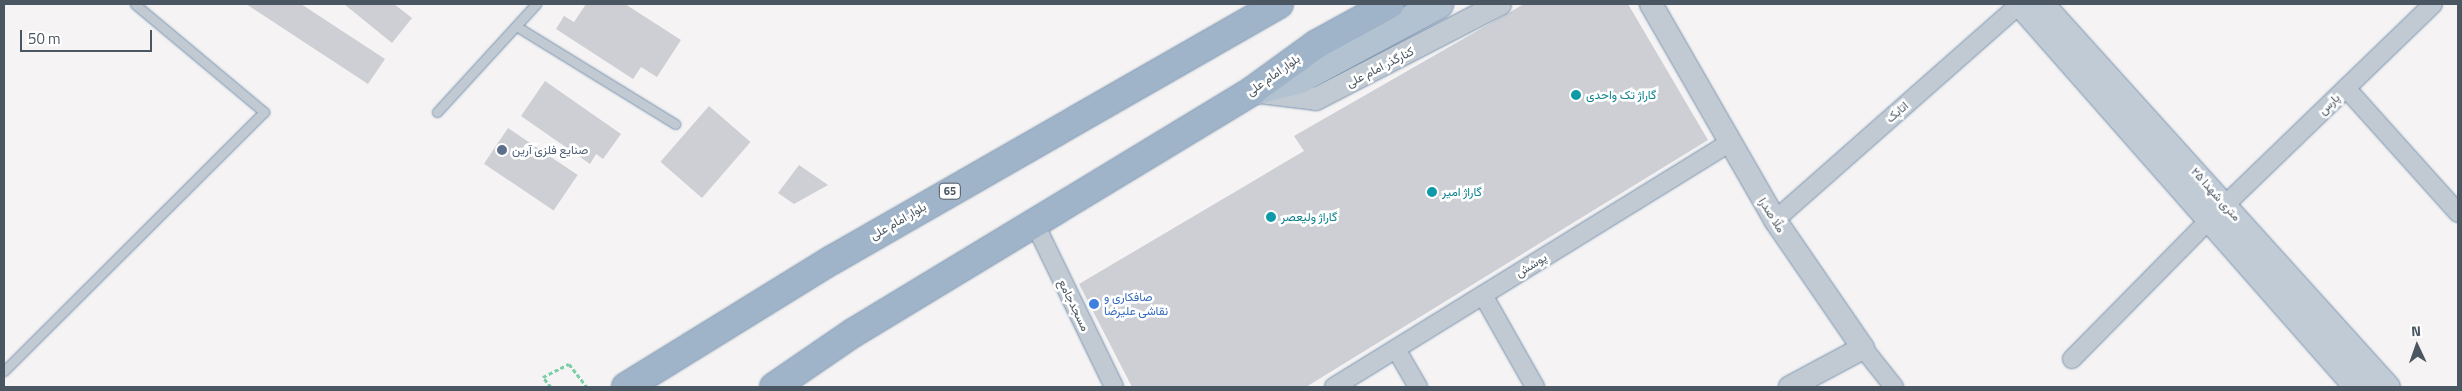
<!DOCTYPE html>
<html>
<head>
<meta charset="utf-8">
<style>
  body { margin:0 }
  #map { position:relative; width:2462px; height:391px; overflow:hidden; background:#f5f3f3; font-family:"Titillium Web",Vazirmatn,sans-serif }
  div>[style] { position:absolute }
  .building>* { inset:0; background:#cdcfd5; transform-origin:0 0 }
  .path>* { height:3px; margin-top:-1.5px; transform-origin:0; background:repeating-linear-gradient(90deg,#7ad0a6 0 4px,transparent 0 6.5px) }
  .roads { filter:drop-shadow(0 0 1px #7690ad) drop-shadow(0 0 1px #7690ad) }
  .service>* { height:9px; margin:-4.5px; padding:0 4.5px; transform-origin:4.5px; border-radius:4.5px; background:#c1cad2 }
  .minor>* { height:18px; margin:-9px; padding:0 9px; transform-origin:9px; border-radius:9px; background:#c1cad2 }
  .tertiary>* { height:22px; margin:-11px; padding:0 11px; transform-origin:11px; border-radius:11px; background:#c1cad2 }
  .secondary>* { height:25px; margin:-12.5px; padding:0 12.5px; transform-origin:12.5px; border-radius:12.5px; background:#c1cbd6 }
  .primary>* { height:28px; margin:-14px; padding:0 14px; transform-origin:14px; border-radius:14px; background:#b3c2d1 }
  .trunk>* { height:28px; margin:-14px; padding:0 14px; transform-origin:14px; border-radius:14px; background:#9fb4c9 }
  .dots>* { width:14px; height:14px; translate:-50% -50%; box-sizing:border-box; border:2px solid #fff; border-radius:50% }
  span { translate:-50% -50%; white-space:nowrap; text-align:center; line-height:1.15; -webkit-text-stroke:5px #fff; paint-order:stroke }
  .shield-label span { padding:1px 4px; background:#fff; border:1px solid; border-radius:4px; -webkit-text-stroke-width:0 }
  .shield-label { font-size:11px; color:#4a5661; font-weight:700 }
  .street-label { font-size:12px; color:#4a5661 }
  .culture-label { font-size:12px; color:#0d838f }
  .left { translate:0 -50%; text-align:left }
  .service-label { font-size:12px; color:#4e5e75 }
  .shop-label { font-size:12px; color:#366cbe }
  .frame { position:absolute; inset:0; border:5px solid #4a5661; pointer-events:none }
  .north { position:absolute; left:2392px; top:321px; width:50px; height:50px; -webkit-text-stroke:4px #fff; paint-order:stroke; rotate:357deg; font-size:14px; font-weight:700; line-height:20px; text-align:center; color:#4a5661 }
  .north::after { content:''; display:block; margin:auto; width:18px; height:22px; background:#4a5661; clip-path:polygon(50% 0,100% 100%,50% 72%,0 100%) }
  .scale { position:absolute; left:20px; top:30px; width:132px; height:22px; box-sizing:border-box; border:2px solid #4a5661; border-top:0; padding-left:6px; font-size:15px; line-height:18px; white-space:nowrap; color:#4a5661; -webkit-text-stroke:4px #fff; paint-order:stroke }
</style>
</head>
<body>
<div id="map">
  <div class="building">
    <div style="clip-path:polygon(246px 4px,301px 4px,385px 59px,368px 84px)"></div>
    <div style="clip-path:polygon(344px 4px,394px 4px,412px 18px,392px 43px)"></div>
    <div style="clip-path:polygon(586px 4px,625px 4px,681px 40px,657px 77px,641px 67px,633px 79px,556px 29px,564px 16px,574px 22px)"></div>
    <div style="clip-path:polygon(1524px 4px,1628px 4px,1708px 140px,1306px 387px,1132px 387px,1079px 284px,1304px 151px,1294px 136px)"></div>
    <div style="clip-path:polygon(545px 81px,621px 134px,603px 159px,596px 154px,590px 164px,521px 116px)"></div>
    <div style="left:709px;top:106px;width:55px;height:74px;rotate:41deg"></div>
    <div style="left:508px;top:128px;width:84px;height:43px;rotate:34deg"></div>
    <div style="clip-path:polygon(799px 165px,828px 185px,794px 204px,778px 193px)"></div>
  </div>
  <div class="path">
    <div style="left:551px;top:387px;width:13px;rotate:-129deg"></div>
    <div style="left:543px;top:377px;width:29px;rotate:-27deg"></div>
    <div style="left:569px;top:364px;width:29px;rotate:52deg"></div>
  </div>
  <div class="roads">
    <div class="service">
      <div style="left:516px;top:26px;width:187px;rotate:31.6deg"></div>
      <div style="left:437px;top:112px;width:147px;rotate:-47.5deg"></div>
      <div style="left:4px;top:371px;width:367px;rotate:-44.9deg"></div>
      <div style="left:264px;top:112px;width:168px;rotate:-140.1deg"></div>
    </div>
    <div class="minor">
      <div style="left:2346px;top:88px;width:168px;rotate:48.1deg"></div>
      <div style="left:2225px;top:205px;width:289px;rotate:-44deg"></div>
      <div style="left:1775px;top:220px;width:327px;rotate:-41.4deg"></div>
      <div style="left:1034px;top:222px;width:183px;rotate:64.1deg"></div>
      <div style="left:1483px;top:295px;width:106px;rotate:60.5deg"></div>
      <div style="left:1863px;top:348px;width:50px;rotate:51.5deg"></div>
      <div style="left:1396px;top:349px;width:44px;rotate:59.9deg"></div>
      <div style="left:2072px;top:359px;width:198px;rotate:-45.4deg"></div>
      <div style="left:1334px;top:387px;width:464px;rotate:-31.7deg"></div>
    </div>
    <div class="tertiary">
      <div style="left:1651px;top:4px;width:249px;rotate:60.1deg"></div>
      <div style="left:1775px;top:220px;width:155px;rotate:55.5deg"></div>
      <div style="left:1863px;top:348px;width:83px;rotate:151.9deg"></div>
      <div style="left:1260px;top:92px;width:56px;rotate:7.1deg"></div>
      <div style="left:1316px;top:99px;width:207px;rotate:-27.3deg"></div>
    </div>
    <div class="secondary">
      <div style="left:2020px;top:4px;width:510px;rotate:48.66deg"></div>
      <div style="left:2041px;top:4px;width:516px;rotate:47.91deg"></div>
    </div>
    <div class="primary">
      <div style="left:1253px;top:91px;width:49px;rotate:-14.3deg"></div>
      <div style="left:1300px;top:79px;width:158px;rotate:-28.3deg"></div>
    </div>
    <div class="trunk">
      <div style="left:626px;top:387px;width:242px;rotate:-31.7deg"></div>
      <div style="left:832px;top:260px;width:515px;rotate:-29.8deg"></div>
      <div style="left:774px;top:387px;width:96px;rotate:-34.4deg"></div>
      <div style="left:853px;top:333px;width:467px;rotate:-31.2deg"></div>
      <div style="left:1252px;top:91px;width:80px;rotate:-35.9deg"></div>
      <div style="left:1317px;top:44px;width:83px;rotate:-28.7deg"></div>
    </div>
  </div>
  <div class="dots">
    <div style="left:1576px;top:95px;background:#0f9aa8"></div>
    <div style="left:502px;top:150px;background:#5c6f8a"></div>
    <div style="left:1432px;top:192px;background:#0f9aa8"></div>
    <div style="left:1271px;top:217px;background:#0f9aa8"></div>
    <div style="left:1094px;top:304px;background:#3f7fe0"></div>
  </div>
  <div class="shield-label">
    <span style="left:950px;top:191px">65</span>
  </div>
  <div class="street-label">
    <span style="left:1380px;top:67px;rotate:-27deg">کنارگذر امام علی</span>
    <span style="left:1273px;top:75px;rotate:-35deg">بلوار امام علی</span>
    <span style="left:2329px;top:104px;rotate:-44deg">پارس</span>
    <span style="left:1897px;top:112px;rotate:-41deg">اتابک</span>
    <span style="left:2216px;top:194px;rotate:48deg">۲۵ متری شهدا</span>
    <span style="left:1772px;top:215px;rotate:58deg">ملّا صدرا</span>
    <span style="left:898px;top:221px;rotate:-30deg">بلوار امام علی</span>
    <span style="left:1531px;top:265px;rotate:-32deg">پوشش</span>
    <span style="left:1074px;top:305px;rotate:64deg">مسجدجامع</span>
  </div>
  <div class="culture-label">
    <span class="left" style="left:1586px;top:95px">گاراژ تک واحدی</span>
    <span class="left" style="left:1442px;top:192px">گاراژ امیر</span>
    <span class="left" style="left:1281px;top:217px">گاراژ ولیعصر</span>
  </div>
  <div class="service-label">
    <span class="left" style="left:512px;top:150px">صنایع فلزی آرین</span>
  </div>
  <div class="shop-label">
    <span class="left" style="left:1104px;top:304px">صافکاری و<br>نقاشی عليرضا</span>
  </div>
  <div class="frame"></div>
  <div class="north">N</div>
  <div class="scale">50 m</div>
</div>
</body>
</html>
